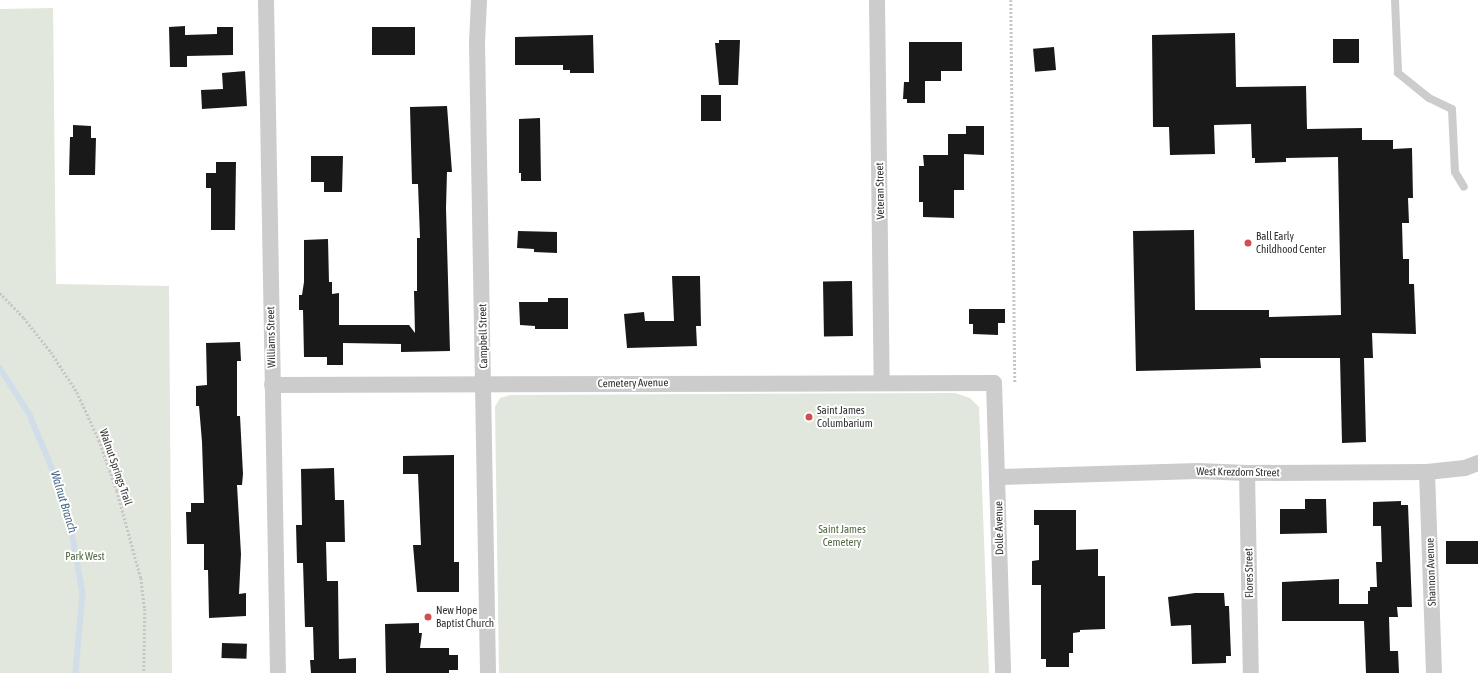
<!DOCTYPE html>
<html>
<head>
<meta charset="utf-8">
<style>
  body { margin:0 }
  #map { position:relative; width:1478px; height:673px; overflow:hidden; background:#fff; font-family:"Asap Condensed",sans-serif }
  div>[style] { position:absolute }
  .green>* { inset:0; background:#e1e7dc }
  .stream>* { height:5.5px; margin:-2.75px; padding:0 2.75px; transform-origin:2.75px; border-radius:2.75px; background:#d1deea }
  .building>* { inset:0; background:#191919; transform-origin:0 0 }
  .path>* { height:2.5px; margin-top:-1.25px; transform-origin:0; background:repeating-linear-gradient(90deg,#c6c6c6 0 2px,transparent 0 4px) }
  .lane>* { height:8px; margin:-4px; padding:0 4px; transform-origin:4px; border-radius:4px; background:#ccc }
  .street>* { height:16px; margin:-8px; padding:0 8px; transform-origin:8px; border-radius:8px; background:#ccc }
  .dots>* { width:11px; height:11px; translate:-50% -50%; box-sizing:border-box; border:2px solid #fff; border-radius:50% }
  span { translate:-50% -50%; white-space:nowrap; text-align:center; line-height:1.15; -webkit-text-stroke:4px #fff; paint-order:stroke }
  .street-label { font-size:11px; color:#323232 }
  .poi-label { font-size:11px; color:#323232 }
  .left { translate:0 -50%; text-align:left }
  .park-label { font-size:11px; color:#526944 }
  .water-label { font-size:12px; color:#496b8b; font-style:italic }
</style>
</head>
<body>
<div id="map">
  <div class="green">
    <div style="clip-path:polygon(53px 8px,56px 284px,169px 286px,172px 673px,0 673px,0 9px)"></div>
    <div style="clip-path:polygon(955px 393px,970px 398px,979px 407px,989px 673px,499px 673px,495px 407px,500px 398px,510px 395px)"></div>
  </div>
  <div class="stream">
    <div style="left:0;top:368px;width:56px;rotate:57.4deg"></div>
    <div style="left:30px;top:415px;width:73px;rotate:67.3deg"></div>
    <div style="left:58px;top:482px;width:57px;rotate:74.7deg"></div>
    <div style="left:73px;top:537px;width:57px;rotate:79.9deg"></div>
    <div style="left:83px;top:593px;width:80px;rotate:95deg"></div>
  </div>
  <div class="building">
    <div style="clip-path:polygon(185px 26px,185px 35px,217px 34px,217px 27px,233px 27px,233px 55px,187px 56px,187px 67px,170px 67px,169px 27px)"></div>
    <div style="left:372px;top:27px;width:43px;height:28px"></div>
    <div style="clip-path:polygon(1235px 33px,1236px 87px,1306px 86px,1307px 129px,1362px 128px,1362px 140px,1393px 140px,1393px 149px,1412px 148px,1413px 198px,1408px 198px,1409px 223px,1402px 223px,1403px 259px,1409px 259px,1409px 284px,1414px 284px,1416px 334px,1372px 333px,1373px 358px,1364px 358px,1366px 442px,1342px 443px,1340px 358px,1260px 358px,1261px 368px,1136px 371px,1133px 231px,1194px 230px,1195px 310px,1269px 310px,1269px 317px,1341px 315px,1338px 157px,1286px 158px,1286px 162px,1255px 163px,1255px 158px,1252px 158px,1251px 124px,1214px 125px,1215px 154px,1170px 155px,1169px 127px,1153px 127px,1152px 35px)"></div>
    <div style="clip-path:polygon(593px 35px,594px 73px,570px 73px,570px 70px,563px 70px,563px 65px,515px 65px,515px 37px)"></div>
    <div style="left:1359px;top:39px;width:24px;height:26px;rotate:90deg"></div>
    <div style="clip-path:polygon(719px 40px,740px 40px,738px 85px,719px 85px,715px 43px,719px 43px)"></div>
    <div style="clip-path:polygon(909px 42px,962px 42px,962px 71px,941px 71px,941px 81px,925px 81px,925px 103px,907px 103px,907px 99px,903px 99px,904px 82px,909px 82px)"></div>
    <div style="left:1054px;top:47px;width:23px;height:21px;rotate:85deg"></div>
    <div style="clip-path:polygon(245px 71px,247px 106px,202px 109px,201px 90px,223px 89px,222px 73px)"></div>
    <div style="left:701px;top:95px;width:20px;height:26px"></div>
    <div style="clip-path:polygon(447px 106px,452px 172px,447px 172px,446px 208px,450px 351px,401px 352px,401px 344px,343px 343px,343px 365px,327px 365px,327px 357px,304px 357px,303px 310px,299px 310px,299px 295px,302px 295px,304px 282px,304px 240px,328px 239px,329px 282px,332px 282px,332px 294px,339px 293px,339px 325px,409px 325px,415px 333px,414px 291px,417px 291px,417px 238px,420px 238px,418px 184px,412px 184px,410px 107px)"></div>
    <div style="clip-path:polygon(540px 118px,541px 181px,521px 181px,521px 173px,519px 173px,519px 119px)"></div>
    <div style="clip-path:polygon(73px 125px,91px 126px,91px 138px,96px 138px,95px 175px,69px 175px,70px 137px,73px 137px)"></div>
    <div style="clip-path:polygon(966px 126px,984px 126px,984px 155px,964px 154px,964px 190px,954px 190px,954px 218px,923px 217px,923px 202px,919px 202px,919px 166px,924px 166px,923px 155px,948px 155px,948px 134px,966px 134px)"></div>
    <div style="clip-path:polygon(311px 156px,343px 156px,342px 192px,324px 192px,324px 182px,311px 182px)"></div>
    <div style="clip-path:polygon(216px 162px,236px 162px,235px 230px,211px 230px,211px 188px,206px 188px,206px 173px,216px 173px)"></div>
    <div style="clip-path:polygon(518px 231px,557px 232px,557px 253px,534px 252px,534px 249px,517px 248px)"></div>
    <div style="clip-path:polygon(672px 276px,700px 276px,701px 326px,696px 326px,697px 346px,627px 348px,624px 314px,644px 312px,645px 321px,674px 321px)"></div>
    <div style="left:852px;top:281px;width:55px;height:29px;rotate:89deg"></div>
    <div style="clip-path:polygon(548px 298px,568px 298px,568px 329px,535px 329px,535px 326px,520px 325px,519px 302px,548px 302px)"></div>
    <div style="clip-path:polygon(969px 309px,1005px 309px,1005px 323px,998px 323px,998px 335px,973px 334px,973px 324px,969px 324px)"></div>
    <div style="clip-path:polygon(240px 342px,241px 361px,237px 361px,237px 416px,240px 416px,243px 474px,242px 485px,237px 485px,241px 554px,239px 594px,246px 593px,246px 616px,209px 618px,208px 570px,204px 570px,204px 544px,187px 544px,186px 512px,191px 512px,191px 503px,204px 503px,202px 442px,199px 406px,196px 406px,196px 386px,207px 385px,206px 343px)"></div>
    <div style="clip-path:polygon(454px 455px,454px 562px,459px 562px,459px 592px,417px 592px,413px 545px,421px 545px,418px 474px,403px 474px,403px 456px)"></div>
    <div style="clip-path:polygon(334px 468px,335px 500px,344px 500px,345px 542px,326px 542px,327px 581px,338px 581px,339px 659px,356px 658px,356px 673px,311px 673px,310px 660px,314px 660px,313px 627px,305px 627px,303px 563px,297px 563px,296px 525px,302px 525px,301px 469px)"></div>
    <div style="clip-path:polygon(1305px 499px,1326px 499px,1327px 533px,1280px 534px,1280px 509px,1305px 509px)"></div>
    <div style="clip-path:polygon(1401px 501px,1401px 505px,1408px 505px,1412px 607px,1397px 607px,1398px 617px,1389px 617px,1390px 651px,1398px 651px,1399px 673px,1366px 673px,1364px 621px,1282px 621px,1282px 582px,1339px 579px,1339px 604px,1368px 604px,1368px 591px,1370px 591px,1370px 587px,1377px 587px,1376px 562px,1382px 562px,1381px 526px,1373px 526px,1373px 502px)"></div>
    <div style="clip-path:polygon(1034px 510px,1076px 510px,1076px 550px,1098px 549px,1098px 576px,1105px 576px,1105px 629px,1080px 630px,1080px 632px,1073px 633px,1073px 653px,1069px 653px,1069px 667px,1046px 667px,1046px 659px,1041px 659px,1041px 585px,1032px 585px,1032px 561px,1039px 560px,1039px 525px,1034px 525px)"></div>
    <div style="left:1478px;top:541px;width:23px;height:32px;rotate:90deg"></div>
    <div style="clip-path:polygon(1195px 593px,1224px 593px,1225px 606px,1229px 606px,1231px 656px,1226px 656px,1226px 663px,1192px 664px,1191px 625px,1171px 626px,1168px 597px)"></div>
    <div style="clip-path:polygon(419px 623px,419px 633px,422px 633px,420px 648px,449px 648px,449px 655px,458px 655px,458px 670px,449px 670px,449px 673px,386px 673px,385px 624px)"></div>
    <div style="left:222px;top:643px;width:25px;height:15px;rotate:2deg"></div>
  </div>
  <div class="path">
    <div style="left:1011px;top:0;width:382px;rotate:89.4deg"></div>
    <div style="left:0;top:293px;width:35px;rotate:46deg"></div>
    <div style="left:24px;top:318px;width:43px;rotate:51.5deg"></div>
    <div style="left:51px;top:352px;width:48px;rotate:57deg"></div>
    <div style="left:77px;top:392px;width:53px;rotate:65.4deg"></div>
    <div style="left:99px;top:440px;width:54px;rotate:70.6deg"></div>
    <div style="left:117px;top:491px;width:90px;rotate:74.6deg"></div>
    <div style="left:141px;top:578px;width:31px;rotate:83deg"></div>
    <div style="left:145px;top:609px;width:64px;rotate:90.9deg"></div>
  </div>
  <div class="lane">
    <div style="left:1395px;top:0;width:73px;rotate:87.6deg"></div>
    <div style="left:1398px;top:73px;width:40px;rotate:39deg"></div>
    <div style="left:1429px;top:98px;width:25px;rotate:26deg"></div>
    <div style="left:1452px;top:109px;width:63px;rotate:87.3deg"></div>
    <div style="left:1455px;top:172px;width:17px;rotate:59deg"></div>
  </div>
  <div class="street">
    <div style="left:266px;top:0;width:673px;rotate:88.98deg"></div>
    <div style="left:479px;top:0;width:42px;rotate:92.7deg"></div>
    <div style="left:477px;top:42px;width:631px;rotate:89deg"></div>
    <div style="left:877px;top:0;width:382px;rotate:89.3deg"></div>
    <div style="left:272px;top:385px;width:722px;rotate:-0.16deg"></div>
    <div style="left:994px;top:383px;width:290px;rotate:88.2deg"></div>
    <div style="left:1427px;top:472px;width:201px;rotate:88deg"></div>
    <div style="left:1247px;top:473px;width:200px;rotate:88.9deg"></div>
    <div style="left:998px;top:477px;width:200px;rotate:-1.7deg"></div>
    <div style="left:1198px;top:471px;width:49px;rotate:2.3deg"></div>
    <div style="left:1247px;top:473px;width:180px;rotate:-0.3deg"></div>
    <div style="left:1427px;top:472px;width:38px;rotate:-6deg"></div>
    <div style="left:1465px;top:468px;width:14px;rotate:-21deg"></div>
  </div>
  <div class="dots">
    <div style="left:1248px;top:243px;background:#d14f4c"></div>
    <div style="left:809px;top:417px;background:#d14f4c"></div>
    <div style="left:428px;top:617px;background:#d14f4c"></div>
  </div>
  <div class="street-label">
    <span style="left:880px;top:191px;rotate:-91deg">Veteran Street</span>
    <span style="left:483px;top:336px;rotate:-91deg">Campbell Street</span>
    <span style="left:271px;top:337px;rotate:-91deg">Williams Street</span>
    <span style="left:633px;top:383px;rotate:-1deg">Cemetery Avenue</span>
    <span style="left:116px;top:467px;rotate:71deg">Walnut Springs Trail</span>
    <span style="left:1238px;top:472px;rotate:1deg">West Krezdorn Street</span>
    <span style="left:999px;top:528px;rotate:-91deg">Dolle Avenue</span>
    <span style="left:1431px;top:572px;rotate:-92deg">Shannon Avenue</span>
    <span style="left:1249px;top:573px;rotate:-91deg">Flores Street</span>
  </div>
  <div class="poi-label">
    <span class="left" style="left:1256px;top:243px">Ball Early<br>Childhood Center</span>
    <span class="left" style="left:817px;top:417px">Saint James<br>Columbarium</span>
    <span class="left" style="left:436px;top:617px">New Hope<br>Baptist Church</span>
  </div>
  <div class="park-label">
    <span style="left:842px;top:536px">Saint James<br>Cemetery</span>
    <span style="left:85px;top:556px">Park West</span>
  </div>
  <div class="water-label">
    <span style="left:63px;top:502px;rotate:73deg">Walnut Branch</span>
  </div>
</div>
</body>
</html>
